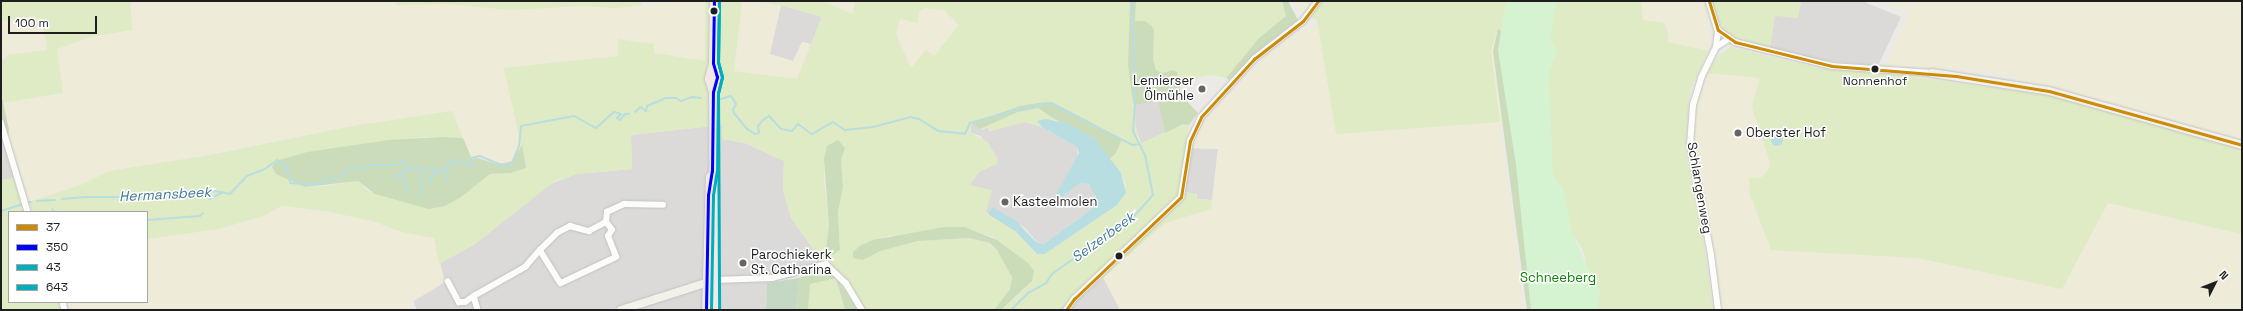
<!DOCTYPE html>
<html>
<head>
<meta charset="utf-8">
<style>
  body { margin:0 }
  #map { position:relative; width:2243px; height:311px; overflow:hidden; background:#eceae7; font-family:"Space Grotesk",sans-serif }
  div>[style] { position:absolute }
  .residential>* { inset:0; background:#dbdad8 }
  .farmland>* { inset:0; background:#eeebd9 }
  .grass>* { inset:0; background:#deebc4 }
  .forest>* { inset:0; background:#cbdcbb }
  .cemetery>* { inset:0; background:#c4d8c3 }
  .park>* { inset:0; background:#d5f3d1 }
  .parking>* { inset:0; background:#dcdbda }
  .water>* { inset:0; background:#b9dee1 }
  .round { border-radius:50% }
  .stream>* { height:2px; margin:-1px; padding:0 1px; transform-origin:1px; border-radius:1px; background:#b9dee1 }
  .roads { filter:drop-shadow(0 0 1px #c3c2c1) drop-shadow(0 0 1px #c3c2c1) }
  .street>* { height:5.5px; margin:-2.75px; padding:0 2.75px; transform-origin:2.75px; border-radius:2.75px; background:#fcfcfb }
  .secondary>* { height:8px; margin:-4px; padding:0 4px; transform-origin:4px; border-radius:4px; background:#f3f2ea }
  .primary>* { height:9px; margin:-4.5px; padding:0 4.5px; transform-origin:4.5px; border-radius:4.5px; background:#f1eae4 }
  .bus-1>* { height:3px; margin:-1.5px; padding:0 1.5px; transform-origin:1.5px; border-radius:1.5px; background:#cc8b06 }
  .bus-2>* { height:3px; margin:-1.5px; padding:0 1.5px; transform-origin:1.5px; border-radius:1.5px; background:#00f }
  .bus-3>* { height:3px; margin:-1.5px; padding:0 1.5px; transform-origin:1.5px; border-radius:1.5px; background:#03aebc }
  .bus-4>* { height:3px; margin:-1.5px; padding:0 1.5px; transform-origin:1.5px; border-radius:1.5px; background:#03aebc }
  .dots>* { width:11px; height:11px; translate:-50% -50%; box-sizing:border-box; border:2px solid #fff; border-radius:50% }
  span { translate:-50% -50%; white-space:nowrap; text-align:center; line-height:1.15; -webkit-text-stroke:3px #fff; paint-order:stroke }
  .bus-label { font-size:12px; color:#1e1e1e }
  .poi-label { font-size:13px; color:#1e1e1e }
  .right { translate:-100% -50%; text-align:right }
  .left { translate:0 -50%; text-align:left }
  .street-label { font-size:13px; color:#1e1e1e }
  .park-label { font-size:13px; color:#107f09 }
  .water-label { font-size:14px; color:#407998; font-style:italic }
  .frame { position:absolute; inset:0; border:2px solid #1e1e1e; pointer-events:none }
  .legend { position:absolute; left:8px; top:211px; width:140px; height:92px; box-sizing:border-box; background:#fff; border:1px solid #a5a5a5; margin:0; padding:5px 7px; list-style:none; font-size:12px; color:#1e1e1e }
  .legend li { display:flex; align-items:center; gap:8px; height:20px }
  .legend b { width:20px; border:1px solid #a5a5a5 }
  .north { position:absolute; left:2195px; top:263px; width:40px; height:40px; -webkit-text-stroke:3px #fff; paint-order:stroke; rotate:48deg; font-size:11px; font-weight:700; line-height:16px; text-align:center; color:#1e1e1e }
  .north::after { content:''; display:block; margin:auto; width:14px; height:18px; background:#1e1e1e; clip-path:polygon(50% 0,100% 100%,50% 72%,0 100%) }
  .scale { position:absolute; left:8px; top:16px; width:89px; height:18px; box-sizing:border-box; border:2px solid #1e1e1e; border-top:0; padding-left:5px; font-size:12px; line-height:14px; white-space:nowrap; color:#1e1e1e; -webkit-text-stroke:3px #fff; paint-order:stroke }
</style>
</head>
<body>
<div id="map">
  <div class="residential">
    <div style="clip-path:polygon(1801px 1px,1862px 1px,1901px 17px,1878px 66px,1809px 59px,1770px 48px,1775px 15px,1797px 18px)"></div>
    <div style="clip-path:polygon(781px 5px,822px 17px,811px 44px,802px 42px,793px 62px,769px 54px)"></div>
    <div style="clip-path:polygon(1158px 101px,1165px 133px,1141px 143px,1135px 126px,1135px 105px)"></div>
    <div style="clip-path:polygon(1025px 122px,1042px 127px,1077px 147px,1078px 159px,1055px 196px,1059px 198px,1080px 183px,1087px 184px,1096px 194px,1093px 208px,1044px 244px,1037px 242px,1025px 228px,992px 207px,988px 214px,986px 212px,969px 184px,979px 172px,996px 164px,981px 136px,971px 133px,971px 124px,983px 130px,987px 127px,990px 131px)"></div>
    <div style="clip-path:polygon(722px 125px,722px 139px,745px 143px,784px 161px,783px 190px,791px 218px,821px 260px,821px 271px,767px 283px,766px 310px,417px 310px,413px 301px,444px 282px,439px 264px,475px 244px,548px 185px,576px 174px,632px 169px,631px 135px)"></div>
    <div style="clip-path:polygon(1px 129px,8px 136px,16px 178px,1px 180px)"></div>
    <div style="clip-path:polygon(1191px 148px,1218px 149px,1212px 200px,1196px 199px,1196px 194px,1185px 192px)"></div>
    <div style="clip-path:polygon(1103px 277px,1120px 310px,1062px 310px,1085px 285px,1089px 290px)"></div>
  </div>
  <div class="farmland">
    <div style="clip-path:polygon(130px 1px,400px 1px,396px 4px,448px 4px,511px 10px,582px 6px,617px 8px,674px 1px,705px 1px,705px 61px,654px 53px,654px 44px,618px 39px,618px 56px,504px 68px,522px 145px,512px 161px,506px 165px,490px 164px,478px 158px,472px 159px,452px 112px,443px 112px,353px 126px,161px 163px,109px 171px,81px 185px,29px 202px,16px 178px,3px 103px,63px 93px,57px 49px,90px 37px,132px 30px)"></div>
    <div style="clip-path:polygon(742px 1px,781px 5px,770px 54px,793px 61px,802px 42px,811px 44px,797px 79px,734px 71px)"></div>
    <div style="clip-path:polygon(822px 1px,855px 1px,854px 14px,826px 2px)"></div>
    <div style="clip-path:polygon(1295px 1px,1315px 1px,1303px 16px)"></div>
    <div style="clip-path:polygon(1641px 1px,1705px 1px,1712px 45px,1708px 51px,1667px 42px,1668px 32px,1664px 23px,1643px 21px)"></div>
    <div style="clip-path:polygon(1878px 1px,2242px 1px,2242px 140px,2068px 91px,2003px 75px,1958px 69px,1884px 66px,1909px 12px)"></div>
    <div style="clip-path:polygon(925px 8px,944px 10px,959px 25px,934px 56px,926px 51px,911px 68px,896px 35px,900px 19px,918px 23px,919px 12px)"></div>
    <div style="clip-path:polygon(35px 16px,44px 31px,47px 50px,1px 56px,1px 21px)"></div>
    <div style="clip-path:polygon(1317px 23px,1337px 134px,1500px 122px,1491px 51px,1496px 31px,1494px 41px,1503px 122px,1500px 122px,1524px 310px,1120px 310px,1103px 277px,1165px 223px,1211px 209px,1218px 149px,1191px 148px,1193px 132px,1269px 54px,1291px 37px)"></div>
    <div style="clip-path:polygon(1707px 73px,1760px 78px,1752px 107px,1771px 166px,1762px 177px,1771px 250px,1918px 258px,2062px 289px,2108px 203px,2242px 234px,2242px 310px,1720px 310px,1693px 150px,1695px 110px,1698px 93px)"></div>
    <div style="clip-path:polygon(282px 206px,358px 217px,401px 232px,434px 238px,445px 282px,409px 304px,411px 310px,73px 310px,67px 303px,147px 302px,147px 239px,241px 224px)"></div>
  </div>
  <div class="grass">
    <div style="clip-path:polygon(1px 1px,130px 1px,132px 30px,90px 37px,57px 49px,63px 93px,3px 103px,1px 62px,8px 55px,47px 50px,44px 31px,35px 16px,1px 21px)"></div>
    <div style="clip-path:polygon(400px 1px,641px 1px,641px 5px,617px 8px,582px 6px,511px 10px,448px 4px,395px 5px)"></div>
    <div style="clip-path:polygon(evenodd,705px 1px,742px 1px,734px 71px,797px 79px,822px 17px,790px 7px,756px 1px,822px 1px,853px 14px,855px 1px,1130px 1px,1128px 66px,1138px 139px,1141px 143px,1183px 124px,1189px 125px,1178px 195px,1070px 298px,1062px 310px,1001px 310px,1026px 288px,1020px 258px,993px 237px,965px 227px,954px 227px,883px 237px,863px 260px,880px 251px,918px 241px,969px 238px,990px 243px,1003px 259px,1012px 277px,1010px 289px,994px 310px,858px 310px,833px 273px,821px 271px,821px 260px,791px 218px,783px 190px,784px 161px,745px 143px,722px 139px,722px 125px,631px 135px,632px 169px,577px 174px,555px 181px,475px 244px,439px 264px,434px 238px,401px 232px,373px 221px,325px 211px,282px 206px,263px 216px,219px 229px,147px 239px,147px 212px,33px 212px,29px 202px,81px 185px,109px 171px,210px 155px,353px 126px,452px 111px,463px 138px,421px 137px,307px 152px,298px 183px,305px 187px,326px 186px,358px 181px,368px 191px,387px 196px,461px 197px,490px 174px,511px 173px,526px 168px,504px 68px,618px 56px,618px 39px,654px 44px,654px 53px,705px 61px,705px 1px,925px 8px,944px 10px,959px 25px,934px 56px,926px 50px,911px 68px,896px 35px,900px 19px,918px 23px,919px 12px,925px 8px,705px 1px,1056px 104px,1122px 139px,1116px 153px,1110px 159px,1121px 173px,1126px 186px,1122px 200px,1117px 205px,1045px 254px,1036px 254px,1015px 231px,986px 212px,992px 190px,970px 185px,979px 172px,997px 164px,997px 158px,988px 142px,971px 133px,971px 124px,1019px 106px,1056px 104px,705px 1px,826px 148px,845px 148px,841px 161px,843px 187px,838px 212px,840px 245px,826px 246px,829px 226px,824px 178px,826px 148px)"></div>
    <div style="clip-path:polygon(1136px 1px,1282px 1px,1287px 16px,1259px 38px,1226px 78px,1210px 75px,1200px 77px,1179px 88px,1180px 78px,1173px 70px,1162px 73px,1156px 70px,1153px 59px,1154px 31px,1152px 26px,1135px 21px)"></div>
    <div style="clip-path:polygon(1322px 1px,1641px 1px,1643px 20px,1664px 23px,1668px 32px,1668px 42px,1708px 51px,1690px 91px,1685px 147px,1705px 250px,1713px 310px,1595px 310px,1583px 250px,1572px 233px,1563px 203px,1497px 31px,1491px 51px,1500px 122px,1336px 134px,1317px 20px,1310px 16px)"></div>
    <div style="clip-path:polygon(1711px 1px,1801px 1px,1798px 18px,1775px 16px,1770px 48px,1727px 34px,1716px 18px)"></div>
    <div style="clip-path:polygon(1730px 47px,1818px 68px,1905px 76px,2048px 95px,2242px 149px,2242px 234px,2108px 203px,2062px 289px,1918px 258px,1771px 250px,1749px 192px,1750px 178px,1762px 177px,1771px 166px,1752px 107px,1760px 78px,1707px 73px,1719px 55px)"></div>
    <div style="clip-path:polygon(1038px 108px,1056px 120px,1037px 121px,1042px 127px,1025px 122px,990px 131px,987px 127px,983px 130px,980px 129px,1018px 112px)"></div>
    <div style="clip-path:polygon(16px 178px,27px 212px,9px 212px,9px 302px,62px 302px,65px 310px,1px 310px,1px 180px)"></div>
    <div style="clip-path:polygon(1185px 192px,1197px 194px,1197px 199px,1212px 200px,1211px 209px,1165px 223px,1089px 290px,1088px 288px,1173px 209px)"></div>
    <div style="clip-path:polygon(836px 278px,845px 310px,808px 310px,810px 283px)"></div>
  </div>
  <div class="forest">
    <div style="clip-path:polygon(1130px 1px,1136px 1px,1135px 21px,1145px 21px,1152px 26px,1154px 31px,1153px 59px,1156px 70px,1162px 73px,1173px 70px,1177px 72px,1181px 95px,1198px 113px,1189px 125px,1183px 124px,1165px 133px,1158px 101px,1135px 105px,1133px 103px,1128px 66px)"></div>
    <div style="clip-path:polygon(1282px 1px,1288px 1px,1298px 20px,1263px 47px,1229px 80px,1226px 78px,1259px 38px,1286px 16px)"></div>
    <div style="clip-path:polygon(1498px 29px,1504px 33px,1538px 310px,1527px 310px,1493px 51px)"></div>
    <div style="clip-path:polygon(1px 93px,9px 129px,8px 136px,4px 131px,1px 113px)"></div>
    <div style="clip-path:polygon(1046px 102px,1056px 104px,1122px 139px,1116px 153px,1110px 159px,1108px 157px,1094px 138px,1056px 120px,1038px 108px,1018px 112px,980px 129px,971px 124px,1019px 106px)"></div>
    <div style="clip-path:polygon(441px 137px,463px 138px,472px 159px,478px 158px,499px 165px,512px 161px,522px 145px,526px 168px,511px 173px,490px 174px,461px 197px,445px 206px,429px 209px,375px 194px,358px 181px,305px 187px,276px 174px,272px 167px,276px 161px,307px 152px,389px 140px)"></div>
    <div style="clip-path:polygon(838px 140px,845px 148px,841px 161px,843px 187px,838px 212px,840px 250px,832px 255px,826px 248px,829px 226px,824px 158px,827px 146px)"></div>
    <div style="clip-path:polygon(944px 227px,965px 227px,997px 240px,1028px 263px,1034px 271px,1032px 281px,1001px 310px,994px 310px,1010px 289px,1012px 277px,997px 250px,990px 243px,969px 238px,918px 241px,880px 251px,863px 260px,853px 258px,853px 252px,861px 245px,873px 240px)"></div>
    <div style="clip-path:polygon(821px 271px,833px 273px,858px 310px,845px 310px,836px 278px,810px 284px,808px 310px,796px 310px,799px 278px)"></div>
  </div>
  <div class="cemetery">
    <div style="clip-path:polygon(799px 278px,796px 310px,766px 310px,767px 283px)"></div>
  </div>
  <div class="park">
    <div style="clip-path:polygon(1506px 1px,1557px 1px,1550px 36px,1557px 53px,1549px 70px,1553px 176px,1563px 188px,1572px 232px,1585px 263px,1600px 291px,1598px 310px,1531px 310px,1516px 165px,1498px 50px)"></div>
  </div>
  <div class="parking">
    <div style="clip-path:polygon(622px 208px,631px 215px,619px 230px,610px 224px,611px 213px)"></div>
  </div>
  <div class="water">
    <div style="clip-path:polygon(1046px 119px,1066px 123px,1094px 138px,1121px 173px,1126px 193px,1117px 205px,1045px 254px,1037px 254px,1015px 231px,988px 214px,992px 207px,1015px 220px,1036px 242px,1044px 244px,1093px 208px,1096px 196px,1088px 184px,1080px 183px,1059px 199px,1055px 196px,1079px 153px,1077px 147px,1042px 127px,1037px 121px)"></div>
    <div class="round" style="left:1771px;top:134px;width:12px;height:12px"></div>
  </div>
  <div class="stream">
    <div style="left:721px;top:99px;width:10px;rotate:-17deg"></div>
    <div style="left:731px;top:96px;width:9px;rotate:58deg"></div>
    <div style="left:736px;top:104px;width:7px;rotate:117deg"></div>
    <div style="left:733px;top:110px;width:3px;rotate:72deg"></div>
    <div style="left:734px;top:113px;width:21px;rotate:51deg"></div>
    <div style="left:747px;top:129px;width:9px;rotate:32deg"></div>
    <div style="left:755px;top:134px;width:4px;rotate:-14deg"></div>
    <div style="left:759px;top:133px;width:7px;rotate:-98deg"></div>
    <div style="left:758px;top:126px;width:6px;rotate:-51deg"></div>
    <div style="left:762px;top:121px;width:9px;rotate:-36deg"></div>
    <div style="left:769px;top:116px;width:18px;rotate:47deg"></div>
    <div style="left:781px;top:129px;width:11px;rotate:10deg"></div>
    <div style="left:792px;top:131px;width:9px;rotate:-49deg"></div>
    <div style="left:798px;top:124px;width:17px;rotate:36deg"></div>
    <div style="left:812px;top:134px;width:24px;rotate:-30deg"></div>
    <div style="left:833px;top:122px;width:14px;rotate:34deg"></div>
    <div style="left:845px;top:130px;width:28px;rotate:-6deg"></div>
    <div style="left:873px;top:127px;width:38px;rotate:-15deg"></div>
    <div style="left:910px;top:117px;width:9px;rotate:13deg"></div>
    <div style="left:919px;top:119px;width:22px;rotate:32deg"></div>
    <div style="left:938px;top:131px;width:27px;rotate:6deg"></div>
    <div style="left:965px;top:134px;width:12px;rotate:-66deg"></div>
    <div style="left:970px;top:123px;width:43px;rotate:-16.3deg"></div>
    <div style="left:1011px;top:111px;width:41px;rotate:-11.3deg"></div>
    <div style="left:1051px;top:103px;width:72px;rotate:27.3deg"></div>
    <div style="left:1115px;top:136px;width:20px;rotate:27deg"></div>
    <div style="left:1133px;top:145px;width:6px;rotate:-9deg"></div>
    <div style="left:635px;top:112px;width:8px;rotate:-40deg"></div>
    <div style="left:641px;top:107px;width:6px;rotate:39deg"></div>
    <div style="left:646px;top:111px;width:5px;rotate:-79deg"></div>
    <div style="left:647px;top:106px;width:21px;rotate:-23deg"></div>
    <div style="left:666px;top:98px;width:10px"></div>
    <div style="left:676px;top:98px;width:6px;rotate:31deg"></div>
    <div style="left:681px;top:101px;width:12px;rotate:-20deg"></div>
    <div style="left:692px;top:97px;width:9px;rotate:6deg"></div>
    <div style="left:446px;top:168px;width:6px;rotate:72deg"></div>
    <div style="left:448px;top:174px;width:6px;rotate:108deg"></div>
    <div style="left:421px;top:171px;width:25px;rotate:90deg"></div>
    <div style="left:402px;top:172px;width:21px;rotate:73deg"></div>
    <div style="left:394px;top:179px;width:12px;rotate:-42deg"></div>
    <div style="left:430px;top:184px;width:7px;rotate:-82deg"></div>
    <div style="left:431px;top:177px;width:8px;rotate:-45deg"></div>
    <div style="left:62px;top:199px;width:23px;rotate:-5deg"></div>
    <div style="left:85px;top:197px;width:74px"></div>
    <div style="left:159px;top:197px;width:15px;rotate:-20deg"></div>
    <div style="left:173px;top:192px;width:6px;rotate:45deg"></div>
    <div style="left:177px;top:196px;width:38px;rotate:-7deg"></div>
    <div style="left:215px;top:191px;width:15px;rotate:11deg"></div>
    <div style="left:230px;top:194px;width:25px;rotate:-47deg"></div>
    <div style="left:247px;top:176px;width:19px;rotate:-21deg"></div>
    <div style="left:265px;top:169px;width:15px;rotate:-37deg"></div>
    <div style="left:277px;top:160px;width:10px;rotate:29deg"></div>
    <div style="left:286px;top:165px;width:18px;rotate:77deg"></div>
    <div style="left:290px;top:183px;width:23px;rotate:5deg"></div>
    <div style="left:313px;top:185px;width:32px;rotate:-18deg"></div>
    <div style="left:343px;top:175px;width:9px;rotate:-49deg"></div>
    <div style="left:349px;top:168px;width:15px"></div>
    <div style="left:364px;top:168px;width:6px;rotate:-31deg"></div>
    <div style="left:369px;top:165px;width:27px"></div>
    <div style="left:396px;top:165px;width:8px;rotate:-30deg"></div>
    <div style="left:403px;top:161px;width:4px;rotate:45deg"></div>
    <div style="left:406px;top:164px;width:7px;rotate:98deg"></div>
    <div style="left:405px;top:171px;width:12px;rotate:-20deg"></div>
    <div style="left:416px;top:167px;width:6px;rotate:39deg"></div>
    <div style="left:421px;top:171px;width:12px;rotate:-20deg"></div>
    <div style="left:432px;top:167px;width:8px;rotate:45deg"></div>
    <div style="left:438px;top:173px;width:13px;rotate:-32deg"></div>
    <div style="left:449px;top:166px;width:6px;rotate:-81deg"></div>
    <div style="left:450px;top:160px;width:23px;rotate:15deg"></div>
    <div style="left:472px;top:166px;width:8px;rotate:-97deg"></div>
    <div style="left:471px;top:158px;width:9px;rotate:-13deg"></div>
    <div style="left:480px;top:156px;width:21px;rotate:23deg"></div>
    <div style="left:499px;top:164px;width:12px;rotate:5deg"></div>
    <div style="left:511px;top:165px;width:21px;rotate:-67deg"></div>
    <div style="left:519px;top:146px;width:20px;rotate:-84deg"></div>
    <div style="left:521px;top:126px;width:54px;rotate:-10.7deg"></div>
    <div style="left:574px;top:116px;width:25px;rotate:29deg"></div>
    <div style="left:596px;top:128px;width:24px;rotate:-42deg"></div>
    <div style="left:614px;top:112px;width:7px;rotate:16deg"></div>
    <div style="left:621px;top:114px;width:6px;rotate:135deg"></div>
    <div style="left:617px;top:118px;width:4px;rotate:34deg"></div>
    <div style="left:620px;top:120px;width:8px;rotate:-50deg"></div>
    <div style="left:625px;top:114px;width:4px"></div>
    <div style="left:210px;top:199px;width:15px;rotate:-28deg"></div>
    <div style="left:37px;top:201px;width:18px;rotate:-3deg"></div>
    <div style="left:28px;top:202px;width:3px"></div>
    <div style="left:52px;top:209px;width:4px;rotate:56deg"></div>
    <div style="left:1px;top:211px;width:22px;rotate:-18deg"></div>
    <div style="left:147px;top:220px;width:53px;rotate:-4.3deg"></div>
    <div style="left:200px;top:216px;width:4px;rotate:-45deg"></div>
    <div style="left:1011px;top:310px;width:24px;rotate:-45deg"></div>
    <div style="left:1028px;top:293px;width:21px;rotate:-29deg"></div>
    <div style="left:1046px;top:283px;width:11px;rotate:-56deg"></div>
    <div style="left:1052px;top:274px;width:103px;rotate:-35.5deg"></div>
    <div style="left:1136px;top:214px;width:25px;rotate:-48deg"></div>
    <div style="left:1153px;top:195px;width:41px;rotate:-101.3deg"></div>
    <div style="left:1145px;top:155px;width:27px;rotate:-117deg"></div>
    <div style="left:1133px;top:131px;width:28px;rotate:-86deg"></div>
    <div style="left:1135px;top:103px;width:102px;rotate:-91.7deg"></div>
  </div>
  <div class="roads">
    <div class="street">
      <div style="left:1709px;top:1px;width:30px;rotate:73deg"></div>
      <div style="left:1718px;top:30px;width:21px;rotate:35deg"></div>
      <div style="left:1735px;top:42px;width:100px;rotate:13.9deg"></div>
      <div style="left:1832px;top:66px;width:100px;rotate:4deg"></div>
      <div style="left:1716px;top:47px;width:15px;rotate:-32deg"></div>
      <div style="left:1px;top:122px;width:94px;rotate:73.3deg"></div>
      <div style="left:540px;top:250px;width:24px;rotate:-45deg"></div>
      <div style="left:557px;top:233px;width:15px;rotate:-28deg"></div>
      <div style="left:570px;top:226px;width:20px;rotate:15deg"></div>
      <div style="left:589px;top:231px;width:19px;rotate:-28deg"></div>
      <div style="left:715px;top:280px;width:57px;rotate:-2deg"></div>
      <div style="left:772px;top:278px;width:56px;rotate:-14.5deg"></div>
      <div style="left:826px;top:264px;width:28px;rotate:44deg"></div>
      <div style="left:846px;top:283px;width:31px;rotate:59deg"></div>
      <div style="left:448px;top:281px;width:24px;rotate:62deg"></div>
      <div style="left:459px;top:302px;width:6px"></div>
      <div style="left:465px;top:302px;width:11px;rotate:-34deg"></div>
      <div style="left:474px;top:296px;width:15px;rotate:74deg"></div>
      <div style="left:474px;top:296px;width:59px;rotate:-29.6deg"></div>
      <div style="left:525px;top:267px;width:23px;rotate:-49deg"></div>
      <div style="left:540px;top:250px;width:39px;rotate:58deg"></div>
      <div style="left:561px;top:283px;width:61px;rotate:-25.3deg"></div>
      <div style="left:616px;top:257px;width:22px;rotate:-111deg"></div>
      <div style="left:608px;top:236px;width:7px;rotate:-56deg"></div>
      <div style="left:612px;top:230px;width:10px;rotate:-127deg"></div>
      <div style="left:606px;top:222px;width:10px;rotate:-84deg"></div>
      <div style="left:607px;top:212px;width:19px;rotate:-25deg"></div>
      <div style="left:624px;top:204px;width:39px;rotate:1deg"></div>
      <div style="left:63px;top:302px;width:8px;rotate:76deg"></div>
      <div style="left:1066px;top:310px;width:14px;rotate:-54deg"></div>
      <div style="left:1074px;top:299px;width:148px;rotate:-43.6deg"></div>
      <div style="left:1181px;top:197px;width:57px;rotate:-80.9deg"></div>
      <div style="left:1190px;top:141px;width:26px;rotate:-65deg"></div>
      <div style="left:1201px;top:117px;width:79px;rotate:-47.6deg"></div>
      <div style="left:1254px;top:59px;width:62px;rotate:-37.8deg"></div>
      <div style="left:1303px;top:21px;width:25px;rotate:-53deg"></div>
      <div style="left:1718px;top:310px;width:55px;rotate:-97.3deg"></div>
      <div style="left:1711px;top:255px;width:112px;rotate:-100.8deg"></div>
      <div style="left:1690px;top:145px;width:40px;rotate:-85.7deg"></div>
      <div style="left:1693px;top:105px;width:28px;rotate:-73deg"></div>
      <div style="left:1701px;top:78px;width:34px;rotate:-64deg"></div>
      <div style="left:1716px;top:47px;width:17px;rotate:-83deg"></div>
    </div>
    <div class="secondary">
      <div style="left:1932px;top:73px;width:118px;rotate:8.7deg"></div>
      <div style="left:2049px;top:91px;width:200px;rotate:15.6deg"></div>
      <div style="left:621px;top:310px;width:96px;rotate:-17.7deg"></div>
    </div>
    <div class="primary">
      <div style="left:713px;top:63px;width:16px;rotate:105deg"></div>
      <div style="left:709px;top:78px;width:15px;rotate:74deg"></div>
      <div style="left:713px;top:92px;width:218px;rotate:89.7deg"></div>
      <div style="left:713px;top:92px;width:16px;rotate:-75deg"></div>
      <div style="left:717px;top:77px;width:15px;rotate:-106deg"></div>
      <div style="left:713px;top:63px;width:62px;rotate:-89.1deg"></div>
      <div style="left:706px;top:310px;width:134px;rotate:-88.3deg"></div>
    </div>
  </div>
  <div class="bus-1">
    <div style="left:1709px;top:1px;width:30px;rotate:73deg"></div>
    <div style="left:1718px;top:30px;width:21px;rotate:35deg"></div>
    <div style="left:1735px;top:42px;width:100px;rotate:13.9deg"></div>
    <div style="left:1832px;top:66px;width:124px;rotate:4.6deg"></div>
    <div style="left:1956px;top:76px;width:94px;rotate:9.2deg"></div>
    <div style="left:2049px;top:91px;width:200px;rotate:15.6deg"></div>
    <div style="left:1066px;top:310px;width:14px;rotate:-54deg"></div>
    <div style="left:1074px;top:299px;width:148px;rotate:-43.6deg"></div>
    <div style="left:1181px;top:197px;width:57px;rotate:-80.9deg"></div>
    <div style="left:1190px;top:141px;width:26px;rotate:-65deg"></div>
    <div style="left:1201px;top:117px;width:79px;rotate:-47.6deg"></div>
    <div style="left:1254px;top:59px;width:62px;rotate:-37.8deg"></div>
    <div style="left:1303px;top:21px;width:25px;rotate:-53deg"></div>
  </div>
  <div class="bus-2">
    <div style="left:706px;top:310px;width:115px;rotate:-89deg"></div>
    <div style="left:708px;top:195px;width:24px;rotate:-81deg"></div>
    <div style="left:712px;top:171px;width:79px;rotate:-89.3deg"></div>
    <div style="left:713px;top:92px;width:16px;rotate:-75deg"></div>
    <div style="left:717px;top:77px;width:15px;rotate:-106deg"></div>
    <div style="left:713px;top:63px;width:62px;rotate:-89.1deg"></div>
  </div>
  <div class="bus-3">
    <div style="left:711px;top:310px;width:115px;rotate:-89deg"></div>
    <div style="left:713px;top:195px;width:24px;rotate:-81deg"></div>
    <div style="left:717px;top:171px;width:78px;rotate:-89.3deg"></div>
    <div style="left:718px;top:93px;width:16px;rotate:-76deg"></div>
    <div style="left:722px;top:77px;width:16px;rotate:-105deg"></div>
    <div style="left:718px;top:62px;width:61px;rotate:-89.1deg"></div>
  </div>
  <div class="bus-4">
    <div style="left:719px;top:1px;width:61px;rotate:90.9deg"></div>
    <div style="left:718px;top:62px;width:16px;rotate:75deg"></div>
    <div style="left:722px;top:77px;width:16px;rotate:104deg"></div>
    <div style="left:718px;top:93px;width:217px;rotate:89.7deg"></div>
  </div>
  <div class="dots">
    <div style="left:714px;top:11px;background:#1e1e1e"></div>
    <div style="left:1875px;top:69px;background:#1e1e1e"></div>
    <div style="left:1202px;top:89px;background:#666564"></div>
    <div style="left:1738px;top:133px;background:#666564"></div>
    <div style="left:1005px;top:202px;background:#666564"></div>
    <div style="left:1119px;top:256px;background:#1e1e1e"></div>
    <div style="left:743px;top:263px;background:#666564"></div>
  </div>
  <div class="bus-label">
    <span style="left:1875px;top:82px">Nonnenhof</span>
  </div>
  <div class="poi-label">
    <span class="right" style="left:1194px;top:89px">Lemierser<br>Ölmühle</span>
    <span class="left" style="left:1746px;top:133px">Oberster Hof</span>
    <span class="left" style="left:1013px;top:202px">Kasteelmolen</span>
    <span class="left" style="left:751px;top:263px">Parochiekerk<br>St. Catharina</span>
  </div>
  <div class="street-label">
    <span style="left:1699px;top:188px;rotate:80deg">Schlangenweg</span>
  </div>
  <div class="park-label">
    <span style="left:1558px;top:278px">Schneeberg</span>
  </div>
  <div class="water-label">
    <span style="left:165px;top:194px;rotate:-3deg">Hermansbeek</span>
    <span style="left:1103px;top:237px;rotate:-36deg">Selzerbeek</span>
  </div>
  <div class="frame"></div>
  <ul class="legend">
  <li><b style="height:5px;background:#cc8b06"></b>37</li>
  <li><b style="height:5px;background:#00f"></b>350</li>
  <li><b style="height:5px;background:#03aebc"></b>43</li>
  <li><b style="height:5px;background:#03aebc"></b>643</li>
  </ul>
  <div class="north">N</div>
  <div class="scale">100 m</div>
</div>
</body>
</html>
